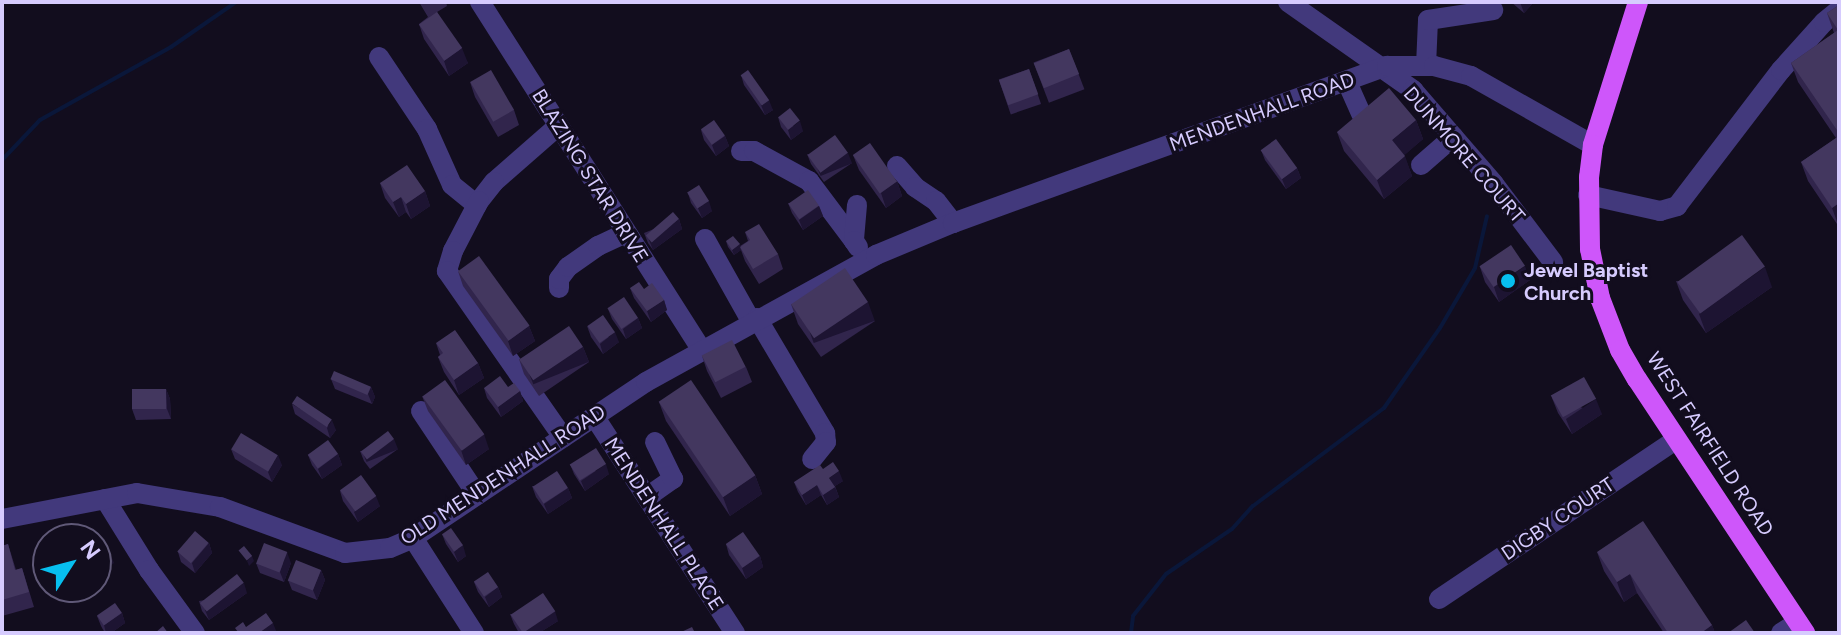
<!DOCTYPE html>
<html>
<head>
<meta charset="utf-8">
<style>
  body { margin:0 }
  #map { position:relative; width:1841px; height:635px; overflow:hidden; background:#120d1e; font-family:Figtree,sans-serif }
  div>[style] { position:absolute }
  .stream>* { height:4px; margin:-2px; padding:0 2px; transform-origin:2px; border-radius:2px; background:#0a173a }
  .minor>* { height:20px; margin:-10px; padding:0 10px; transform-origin:10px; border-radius:10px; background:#42397c }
  .major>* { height:20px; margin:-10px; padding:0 10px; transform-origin:10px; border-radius:10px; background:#ce56fa }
  .wall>* { inset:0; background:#31254c; transform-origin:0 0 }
  .shaded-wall>* { inset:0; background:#1d1432; transform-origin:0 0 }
  .building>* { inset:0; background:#43375f; transform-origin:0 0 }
  .dots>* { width:22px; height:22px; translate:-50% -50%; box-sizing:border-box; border:4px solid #120d1e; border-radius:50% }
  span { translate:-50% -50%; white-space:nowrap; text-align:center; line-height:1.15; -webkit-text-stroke:6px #120d1e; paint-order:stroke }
  .street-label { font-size:20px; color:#d6cbfe }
  .poi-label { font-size:20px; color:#d6cbfe; font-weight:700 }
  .left { translate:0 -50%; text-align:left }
  .frame { position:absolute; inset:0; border:4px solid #d6cbfe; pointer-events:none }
  .north { position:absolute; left:32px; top:523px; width:80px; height:80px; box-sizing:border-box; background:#120d1e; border:2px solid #605978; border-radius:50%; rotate:54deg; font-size:22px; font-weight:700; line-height:32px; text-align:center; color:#d6cbfe }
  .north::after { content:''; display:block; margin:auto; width:28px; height:36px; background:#07bfef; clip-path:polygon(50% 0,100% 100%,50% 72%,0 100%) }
</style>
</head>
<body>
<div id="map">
  <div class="stream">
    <div style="left:2px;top:160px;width:55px;rotate:-46.5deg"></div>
    <div style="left:40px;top:120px;width:150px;rotate:-29.1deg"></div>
    <div style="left:171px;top:47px;width:79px;rotate:-34.7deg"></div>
    <div style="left:1131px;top:633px;width:17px;rotate:-83deg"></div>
    <div style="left:1133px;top:616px;width:53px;rotate:-51.8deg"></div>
    <div style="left:1166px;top:574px;width:80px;rotate:-34.3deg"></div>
    <div style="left:1232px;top:529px;width:31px;rotate:-48deg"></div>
    <div style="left:1253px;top:506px;width:164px;rotate:-36.8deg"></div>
    <div style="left:1384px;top:408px;width:98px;rotate:-55deg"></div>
    <div style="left:1440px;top:328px;width:69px;rotate:-59.7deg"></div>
    <div style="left:1475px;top:268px;width:53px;rotate:-77deg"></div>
  </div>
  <div class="minor">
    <div style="left:480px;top:2px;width:411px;rotate:57.5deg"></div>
    <div style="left:1288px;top:2px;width:153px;rotate:35.1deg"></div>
    <div style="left:1413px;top:90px;width:124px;rotate:49.2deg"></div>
    <div style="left:1494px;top:184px;width:98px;rotate:52.9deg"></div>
    <div style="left:379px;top:57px;width:87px;rotate:56.3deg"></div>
    <div style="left:427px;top:129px;width:61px;rotate:65.9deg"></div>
    <div style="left:452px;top:185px;width:32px;rotate:39deg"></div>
    <div style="left:1426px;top:66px;width:46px;rotate:-87.5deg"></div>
    <div style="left:1428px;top:20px;width:66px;rotate:-8.7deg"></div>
    <div style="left:1347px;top:82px;width:35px;rotate:66deg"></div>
    <div style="left:558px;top:126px;width:85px;rotate:138.8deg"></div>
    <div style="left:494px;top:182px;width:24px;rotate:128deg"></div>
    <div style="left:479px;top:201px;width:56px;rotate:117.5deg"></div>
    <div style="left:453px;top:251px;width:21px;rotate:107deg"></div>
    <div style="left:447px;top:271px;width:203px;rotate:55.1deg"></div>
    <div style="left:741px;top:151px;width:13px"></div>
    <div style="left:754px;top:151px;width:63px;rotate:28.6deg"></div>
    <div style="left:809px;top:181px;width:75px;rotate:53.1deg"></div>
    <div style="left:1421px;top:165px;width:43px;rotate:-41.2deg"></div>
    <div style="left:897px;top:166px;width:28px;rotate:49deg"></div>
    <div style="left:915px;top:187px;width:25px;rotate:34deg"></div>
    <div style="left:936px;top:201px;width:28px;rotate:52deg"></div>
    <div style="left:1588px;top:195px;width:74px;rotate:12.5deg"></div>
    <div style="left:1660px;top:211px;width:18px;rotate:-16deg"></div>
    <div style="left:1677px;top:206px;width:171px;rotate:-52.6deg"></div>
    <div style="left:1781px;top:70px;width:64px;rotate:-48.1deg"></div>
    <div style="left:1824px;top:22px;width:19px;rotate:-39deg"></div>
    <div style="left:857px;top:205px;width:36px;rotate:95deg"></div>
    <div style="left:854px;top:241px;width:7px;rotate:56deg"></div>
    <div style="left:705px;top:239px;width:94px;rotate:60.7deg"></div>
    <div style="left:559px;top:288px;width:9px;rotate:-90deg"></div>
    <div style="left:559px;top:279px;width:15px;rotate:-53deg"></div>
    <div style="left:568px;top:267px;width:37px;rotate:-35deg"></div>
    <div style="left:598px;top:246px;width:31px;rotate:-25deg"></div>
    <div style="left:757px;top:318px;width:134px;rotate:59.4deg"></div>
    <div style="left:825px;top:433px;width:9px;rotate:84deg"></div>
    <div style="left:826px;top:442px;width:22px;rotate:129deg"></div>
    <div style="left:421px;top:411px;width:101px;rotate:56.3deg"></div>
    <div style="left:594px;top:416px;width:259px;rotate:57deg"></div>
    <div style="left:647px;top:497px;width:32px;rotate:-35deg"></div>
    <div style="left:673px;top:479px;width:41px;rotate:-115.9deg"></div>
    <div style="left:105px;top:499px;width:84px;rotate:58.2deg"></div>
    <div style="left:149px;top:570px;width:78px;rotate:53.9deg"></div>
    <div style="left:2px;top:519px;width:137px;rotate:-10.9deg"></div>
    <div style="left:137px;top:493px;width:84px;rotate:9.6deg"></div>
    <div style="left:220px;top:507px;width:133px;rotate:20.2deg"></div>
    <div style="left:345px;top:553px;width:45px;rotate:-6.3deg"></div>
    <div style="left:390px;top:548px;width:25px;rotate:-23deg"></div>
    <div style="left:413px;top:538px;width:280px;rotate:-33.8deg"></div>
    <div style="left:646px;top:382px;width:263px;rotate:-28.9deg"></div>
    <div style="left:876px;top:255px;width:83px;rotate:-22.6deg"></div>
    <div style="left:953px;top:223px;width:462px;rotate:-19.9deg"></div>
    <div style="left:1387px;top:66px;width:47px"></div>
    <div style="left:1434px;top:66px;width:38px;rotate:15deg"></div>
    <div style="left:1471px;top:76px;width:140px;rotate:29.5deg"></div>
    <div style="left:413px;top:538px;width:113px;rotate:57.3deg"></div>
    <div style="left:1439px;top:599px;width:285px;rotate:-33.9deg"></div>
    <div style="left:1781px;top:633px;width:20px;rotate:-33deg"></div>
  </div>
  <div class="major">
    <div style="left:1638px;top:2px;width:150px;rotate:107.5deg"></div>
    <div style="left:1593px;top:145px;width:32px;rotate:97deg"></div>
    <div style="left:1589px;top:177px;width:72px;rotate:89.2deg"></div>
    <div style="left:1590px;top:249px;width:50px;rotate:78.5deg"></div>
    <div style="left:1600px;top:298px;width:56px;rotate:69deg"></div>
    <div style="left:1620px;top:350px;width:34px;rotate:60deg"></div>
    <div style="left:1637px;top:379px;width:305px;rotate:56.5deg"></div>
  </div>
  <div class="wall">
    <div style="clip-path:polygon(419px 2px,446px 2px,447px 6px,437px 12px,468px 63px,449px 76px,424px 39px,419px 24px,428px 17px)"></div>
    <div style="clip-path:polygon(1511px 2px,1534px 2px,1524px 13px)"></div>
    <div style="clip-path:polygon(1839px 5px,1839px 227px,1808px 181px,1801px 162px,1836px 138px,1798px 82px,1791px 63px,1834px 33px,1827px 13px)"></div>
    <div style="left:1069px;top:49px;width:43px;height:38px;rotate:69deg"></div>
    <div style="left:1029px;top:69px;width:37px;height:32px;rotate:71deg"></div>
    <div style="clip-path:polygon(741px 75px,773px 110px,765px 115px,744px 85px)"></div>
    <div style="clip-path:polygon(470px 82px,514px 110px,519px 125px,498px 137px,475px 97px)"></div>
    <div style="clip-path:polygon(778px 117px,803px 131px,791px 140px,781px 127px)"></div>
    <div style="clip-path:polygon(1416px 120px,1423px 139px,1404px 155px,1412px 176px,1384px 199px,1344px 151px,1337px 132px)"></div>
    <div style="clip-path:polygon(701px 130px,725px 136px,729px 146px,716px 156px,704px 140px)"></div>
    <div style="clip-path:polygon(1261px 150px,1297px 168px,1301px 178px,1286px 189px,1265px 160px)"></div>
    <div style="clip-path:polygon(807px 154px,852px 163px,824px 182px,811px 164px)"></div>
    <div style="clip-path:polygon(853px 155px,897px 181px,902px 196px,886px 208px,859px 170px)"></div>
    <div style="clip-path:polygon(380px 183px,425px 191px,430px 206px,411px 219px,406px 212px,399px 217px,385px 198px)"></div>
    <div style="clip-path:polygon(688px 193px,712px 211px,702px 218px,691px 203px)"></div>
    <div style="clip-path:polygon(788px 203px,819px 206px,823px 216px,803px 230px,792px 213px)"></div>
    <div style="clip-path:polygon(679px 219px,682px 229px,653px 250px,648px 243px,644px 233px)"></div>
    <div style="clip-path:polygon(745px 232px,778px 254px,783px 269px,759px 284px,745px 261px,741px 250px,734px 255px,728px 247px,726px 241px,740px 246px,748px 241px)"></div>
    <div style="clip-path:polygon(1480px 267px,1530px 280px,1499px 302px,1485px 282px)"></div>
    <div style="clip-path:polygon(458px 271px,529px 326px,535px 341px,513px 356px,463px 286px)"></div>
    <div style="clip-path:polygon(1676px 281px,1772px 287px,1706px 333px,1683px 300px)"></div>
    <div style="clip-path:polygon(630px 288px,644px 289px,664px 300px,667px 310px,651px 322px,634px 298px)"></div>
    <div style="clip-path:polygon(791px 304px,875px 321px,821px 357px,798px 324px)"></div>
    <div style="clip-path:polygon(608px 309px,638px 318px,642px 328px,626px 339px,612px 319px)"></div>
    <div style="clip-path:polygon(587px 326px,619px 342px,603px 354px,591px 337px)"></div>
    <div style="clip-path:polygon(436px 343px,478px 363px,484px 378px,459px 395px,444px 372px,438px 357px,440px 355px)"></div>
    <div style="clip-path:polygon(583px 347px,589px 362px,539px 396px,524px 374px,519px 359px)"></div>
    <div style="clip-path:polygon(702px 356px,746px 367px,752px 382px,721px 398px,707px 371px)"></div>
    <div style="clip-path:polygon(331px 379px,371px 387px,375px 397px,372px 404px,335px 389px)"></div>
    <div style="clip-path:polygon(508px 387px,520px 391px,523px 401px,501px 417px,487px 398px,484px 388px)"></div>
    <div style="clip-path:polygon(166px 389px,170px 399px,171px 419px,136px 420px,132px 409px)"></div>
    <div style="clip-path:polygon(422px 396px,489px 449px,466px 465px,428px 411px)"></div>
    <div style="clip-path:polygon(1552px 398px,1602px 414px,1572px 434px,1558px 413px)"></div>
    <div style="clip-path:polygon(659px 402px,755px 475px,762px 494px,730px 516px,666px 421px)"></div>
    <div style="clip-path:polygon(292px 404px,336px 430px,330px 438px,295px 414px)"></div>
    <div style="clip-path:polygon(231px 449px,282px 465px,272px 482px,235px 459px)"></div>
    <div style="clip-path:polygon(398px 449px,370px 469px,364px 461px,360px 451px)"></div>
    <div style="clip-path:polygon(338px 454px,342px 465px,322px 479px,312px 465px,308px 455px)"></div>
    <div style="clip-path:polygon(570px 464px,609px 474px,585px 491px,574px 474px)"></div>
    <div style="clip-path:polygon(843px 481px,835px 486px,839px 497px,827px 505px,821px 495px,806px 505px,798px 492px,794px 482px)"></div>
    <div style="clip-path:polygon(532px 486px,568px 488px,572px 498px,548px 514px,536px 497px)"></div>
    <div style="clip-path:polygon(340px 491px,380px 506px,358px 522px,343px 501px)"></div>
    <div style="clip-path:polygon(442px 534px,466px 556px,458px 562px,446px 544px)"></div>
    <div style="clip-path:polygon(209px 543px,212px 553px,195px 573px,181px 562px,178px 552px)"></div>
    <div style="clip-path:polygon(8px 544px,16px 570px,22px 568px,34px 607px,2px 616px,2px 546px)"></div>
    <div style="clip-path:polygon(726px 544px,760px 556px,763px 567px,746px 579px,729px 555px)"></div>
    <div style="clip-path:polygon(1597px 552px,1712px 625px,1715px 633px,1664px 633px,1637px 593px,1624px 602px,1604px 571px)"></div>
    <div style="clip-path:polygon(256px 563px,291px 563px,284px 582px,260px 573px)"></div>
    <div style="clip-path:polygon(321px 570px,325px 580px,317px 600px,292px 590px,288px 580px)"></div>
    <div style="clip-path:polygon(474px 582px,498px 587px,502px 597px,489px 607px,478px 592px)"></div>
    <div style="clip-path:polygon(247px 593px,209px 620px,202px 611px,199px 601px)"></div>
    <div style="clip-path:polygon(122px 613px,125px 623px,111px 633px,105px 633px,101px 626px,97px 616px)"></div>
    <div style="clip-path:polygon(510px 614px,558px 621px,539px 633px,519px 633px,514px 624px)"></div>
  </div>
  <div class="shaded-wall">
    <div style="clip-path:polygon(1520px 2px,1534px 2px,1524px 13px)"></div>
    <div style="clip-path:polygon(462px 48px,468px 63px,449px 76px,444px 61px)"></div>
    <div style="clip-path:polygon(769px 100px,773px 110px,765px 115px,761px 105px)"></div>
    <div style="clip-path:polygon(1416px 120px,1423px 139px,1399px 160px,1392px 140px)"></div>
    <div style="clip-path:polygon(800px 121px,803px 131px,791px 140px,788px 130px)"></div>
    <div style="clip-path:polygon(725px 136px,729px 146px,716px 156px,712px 145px)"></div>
    <div style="left:848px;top:153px;width:11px;height:34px;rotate:68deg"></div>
    <div style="clip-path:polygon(1405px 156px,1412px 176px,1384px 199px,1377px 180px)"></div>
    <div style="clip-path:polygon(1297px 168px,1301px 178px,1286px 189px,1282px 179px)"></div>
    <div style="clip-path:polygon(897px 181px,902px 196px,886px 208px,881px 193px)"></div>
    <div style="clip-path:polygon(425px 191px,430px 206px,411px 219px,406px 204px)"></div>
    <div style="clip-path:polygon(401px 197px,406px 212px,399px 217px,393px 202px)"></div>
    <div style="clip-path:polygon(709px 201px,712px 211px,702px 218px,698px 208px)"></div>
    <div style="clip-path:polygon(1839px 203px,1839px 227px,1832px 208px)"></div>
    <div style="clip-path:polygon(819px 206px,823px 216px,803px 230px,799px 220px)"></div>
    <div style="clip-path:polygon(679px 219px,682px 229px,653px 250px,649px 240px)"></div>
    <div style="clip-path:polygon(740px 244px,742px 250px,740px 247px,741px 250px,734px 255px,732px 250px)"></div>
    <div style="clip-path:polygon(1525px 266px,1530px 280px,1499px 302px,1494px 287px)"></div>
    <div style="clip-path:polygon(1765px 267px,1772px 287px,1706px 333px,1699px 314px)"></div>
    <div style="clip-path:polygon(664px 300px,667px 310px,651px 322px,647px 311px)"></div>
    <div style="left:868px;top:302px;width:20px;height:65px;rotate:70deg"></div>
    <div style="clip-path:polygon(638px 318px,642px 328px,626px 339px,623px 329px)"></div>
    <div style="clip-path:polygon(529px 326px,535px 341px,513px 356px,508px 341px)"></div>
    <div style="clip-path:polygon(615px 332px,619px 342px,603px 354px,600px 344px)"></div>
    <div style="left:583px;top:347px;width:16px;height:60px;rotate:68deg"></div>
    <div style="clip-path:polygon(478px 363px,484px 378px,459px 395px,454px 380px)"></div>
    <div style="clip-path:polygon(371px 387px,375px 397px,372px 404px,368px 394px)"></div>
    <div style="clip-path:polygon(166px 389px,170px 399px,171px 419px,167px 409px)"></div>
    <div style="clip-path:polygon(520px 391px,523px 401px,501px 417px,498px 407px)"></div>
    <div style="clip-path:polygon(1596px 399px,1602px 414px,1572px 434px,1566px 419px)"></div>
    <div style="clip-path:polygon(332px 420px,336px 430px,330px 438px,327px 428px)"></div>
    <div style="clip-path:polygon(484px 434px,489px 449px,466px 465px,461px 450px)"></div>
    <div style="left:394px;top:439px;width:11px;height:34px;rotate:68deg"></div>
    <div style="clip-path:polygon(338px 454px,342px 465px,322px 479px,318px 469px)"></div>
    <div style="clip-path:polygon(278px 455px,282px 465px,272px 482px,268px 472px)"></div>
    <div style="clip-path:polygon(606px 464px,609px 474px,585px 491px,581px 481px)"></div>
    <div style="clip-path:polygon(839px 471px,843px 481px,832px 488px,829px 478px)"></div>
    <div style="clip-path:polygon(755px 475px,762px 494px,730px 516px,723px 497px)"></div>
    <div style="clip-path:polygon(817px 485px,821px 495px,806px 505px,802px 495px)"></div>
    <div style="clip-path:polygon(835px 487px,839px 497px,827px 505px,823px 495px)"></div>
    <div style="clip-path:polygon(568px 488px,572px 498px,548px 514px,544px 504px)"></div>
    <div style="clip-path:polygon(376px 496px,380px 506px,358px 522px,354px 512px)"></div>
    <div style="clip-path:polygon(209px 543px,212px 553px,195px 573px,192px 563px)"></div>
    <div style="clip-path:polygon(463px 545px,466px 556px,458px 562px,454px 552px)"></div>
    <div style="clip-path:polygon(287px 552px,291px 563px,284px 582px,280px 572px)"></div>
    <div style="clip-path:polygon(110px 553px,114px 563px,96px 576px,96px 563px)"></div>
    <div style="clip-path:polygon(252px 556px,254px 561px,249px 566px,247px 561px)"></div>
    <div style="clip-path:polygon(760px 556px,763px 567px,746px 579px,742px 568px)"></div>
    <div style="clip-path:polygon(321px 570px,325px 580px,317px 600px,313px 590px)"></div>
    <div style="clip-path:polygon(1630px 574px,1637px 593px,1624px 602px,1617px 582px)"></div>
    <div style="clip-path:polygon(244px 583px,247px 593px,209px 620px,205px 610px)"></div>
    <div style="clip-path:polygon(498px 587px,502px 597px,489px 607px,485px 597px)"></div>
    <div style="clip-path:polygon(555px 611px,558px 621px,539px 633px,522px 633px,522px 632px)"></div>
    <div style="clip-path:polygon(122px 613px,125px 623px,111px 633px,106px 633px,104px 625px)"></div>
    <div style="clip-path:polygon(273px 623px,277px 633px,259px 633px)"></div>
    <div style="clip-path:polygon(1712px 625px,1715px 633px,1701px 633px)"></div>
  </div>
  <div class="building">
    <div style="clip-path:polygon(1839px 5px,1839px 133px,1791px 63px,1838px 30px,1827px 13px)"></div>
    <div style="left:437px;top:12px;width:44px;height:22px;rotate:55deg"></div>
    <div style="left:1069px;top:49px;width:27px;height:38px;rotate:68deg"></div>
    <div style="left:1029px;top:69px;width:27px;height:32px;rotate:70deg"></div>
    <div style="left:491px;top:70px;width:46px;height:24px;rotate:60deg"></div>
    <div style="left:748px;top:70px;width:37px;height:9px;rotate:55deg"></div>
    <div style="clip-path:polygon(1389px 88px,1416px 120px,1392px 140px,1405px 156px,1377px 180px,1337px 132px)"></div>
    <div style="left:790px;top:108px;width:16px;height:15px;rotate:52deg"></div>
    <div style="left:714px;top:120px;width:19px;height:16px;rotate:55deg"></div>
    <div style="left:835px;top:135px;width:22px;height:34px;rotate:54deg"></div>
    <div style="clip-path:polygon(1839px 136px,1839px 203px,1832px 208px,1801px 162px)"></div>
    <div style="left:1276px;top:139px;width:36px;height:19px;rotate:54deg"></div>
    <div style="left:870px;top:143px;width:47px;height:21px;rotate:55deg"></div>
    <div style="clip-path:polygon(407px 165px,425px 191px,406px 204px,401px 197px,393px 202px,380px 183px)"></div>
    <div style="left:699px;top:185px;width:19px;height:14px;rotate:58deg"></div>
    <div style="left:808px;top:190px;width:19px;height:24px;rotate:55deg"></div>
    <div style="left:673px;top:212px;width:9px;height:36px;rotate:49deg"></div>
    <div style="clip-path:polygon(759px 224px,778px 254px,753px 269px,740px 247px,750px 240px,745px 232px)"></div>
    <div style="left:1742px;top:235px;width:39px;height:80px;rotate:54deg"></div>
    <div style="clip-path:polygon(733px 236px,740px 244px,732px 250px,726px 241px)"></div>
    <div style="left:1511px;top:245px;width:25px;height:38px;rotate:56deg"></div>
    <div style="left:479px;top:256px;width:86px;height:26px;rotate:54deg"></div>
    <div style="left:845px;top:268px;width:41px;height:65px;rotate:56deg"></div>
    <div style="clip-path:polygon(639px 282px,644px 289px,652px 283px,664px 300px,647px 311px,630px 288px)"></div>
    <div style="left:624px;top:297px;width:25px;height:20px;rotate:56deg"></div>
    <div style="left:603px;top:315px;width:21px;height:19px;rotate:55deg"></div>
    <div style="left:569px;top:326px;width:25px;height:60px;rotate:56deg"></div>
    <div style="clip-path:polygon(455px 330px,478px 363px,454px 380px,438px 357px,443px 353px,436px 343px)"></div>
    <div style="left:732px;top:340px;width:30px;height:34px;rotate:63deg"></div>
    <div style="left:334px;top:371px;width:40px;height:9px;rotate:23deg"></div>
    <div style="clip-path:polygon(500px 376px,508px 387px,514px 383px,520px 391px,498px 407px,484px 388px)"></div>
    <div style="left:1584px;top:377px;width:25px;height:38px;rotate:61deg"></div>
    <div style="left:445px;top:380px;width:67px;height:28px;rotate:54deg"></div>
    <div style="left:691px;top:380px;width:115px;height:39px;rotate:56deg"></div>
    <div style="left:132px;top:389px;width:34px;height:20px"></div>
    <div style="left:297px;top:396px;width:42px;height:9px;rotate:34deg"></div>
    <div style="left:388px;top:431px;width:10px;height:34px;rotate:53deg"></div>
    <div style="left:241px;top:433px;width:43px;height:19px;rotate:31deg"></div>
    <div style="left:328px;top:440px;width:17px;height:25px;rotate:54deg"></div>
    <div style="left:596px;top:448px;width:19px;height:31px;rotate:58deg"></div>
    <div style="clip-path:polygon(833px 462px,839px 471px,829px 478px,835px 487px,823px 495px,817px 485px,802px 495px,794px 482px,820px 465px,823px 469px)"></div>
    <div style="left:557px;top:471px;width:20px;height:29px;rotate:57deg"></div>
    <div style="left:361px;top:475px;width:26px;height:26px;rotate:54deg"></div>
    <div style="clip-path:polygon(1643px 521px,1712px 625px,1701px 633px,1668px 633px,1630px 574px,1617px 582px,1597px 552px)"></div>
    <div style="left:451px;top:528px;width:21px;height:11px;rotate:55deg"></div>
    <div style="left:195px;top:531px;width:18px;height:27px;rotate:41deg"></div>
    <div style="left:743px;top:532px;width:29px;height:21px;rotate:55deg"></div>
    <div style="left:264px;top:543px;width:25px;height:22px;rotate:21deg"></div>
    <div style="clip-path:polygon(8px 544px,15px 570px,22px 568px,29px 592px,2px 600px,2px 546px)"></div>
    <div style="clip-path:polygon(104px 544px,110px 553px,96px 563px,96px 550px)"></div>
    <div style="left:244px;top:546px;width:13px;height:7px;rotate:51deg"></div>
    <div style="left:296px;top:560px;width:27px;height:22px;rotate:22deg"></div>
    <div style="left:488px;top:572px;width:18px;height:17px;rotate:56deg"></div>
    <div style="left:237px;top:574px;width:11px;height:47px;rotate:52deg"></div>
    <div style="left:543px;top:593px;width:22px;height:39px;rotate:56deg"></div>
    <div style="left:115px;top:603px;width:12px;height:22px;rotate:55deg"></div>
    <div style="clip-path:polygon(266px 613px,273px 623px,259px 633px,238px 633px,238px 632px,235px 628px,243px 622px,246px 627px)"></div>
    <div style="clip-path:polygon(1746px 620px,1755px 633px,1728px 633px)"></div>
    <div style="clip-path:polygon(163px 626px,168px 633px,155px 633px)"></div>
    <div style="clip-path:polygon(692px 627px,695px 633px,679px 633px)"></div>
  </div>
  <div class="dots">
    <div style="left:1508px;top:281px;background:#07bfef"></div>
  </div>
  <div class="street-label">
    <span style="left:1262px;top:112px;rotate:-20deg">MENDENHALL ROAD</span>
    <span style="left:1464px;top:155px;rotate:49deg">DUNMORE COURT</span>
    <span style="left:590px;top:176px;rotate:58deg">BLAZING STAR DRIVE</span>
    <span style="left:1710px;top:444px;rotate:57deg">WEST FAIRFIELD ROAD</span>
    <span style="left:503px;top:475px;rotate:-33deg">OLD MENDENHALL ROAD</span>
    <span style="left:1558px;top:519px;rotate:-34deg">DIGBY COURT</span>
    <span style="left:664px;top:524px;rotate:57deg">MENDENHALL PLACE</span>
  </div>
  <div class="poi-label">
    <span class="left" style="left:1524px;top:282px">Jewel Baptist<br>Church</span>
  </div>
  <div class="frame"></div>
  <div class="north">N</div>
</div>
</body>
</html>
